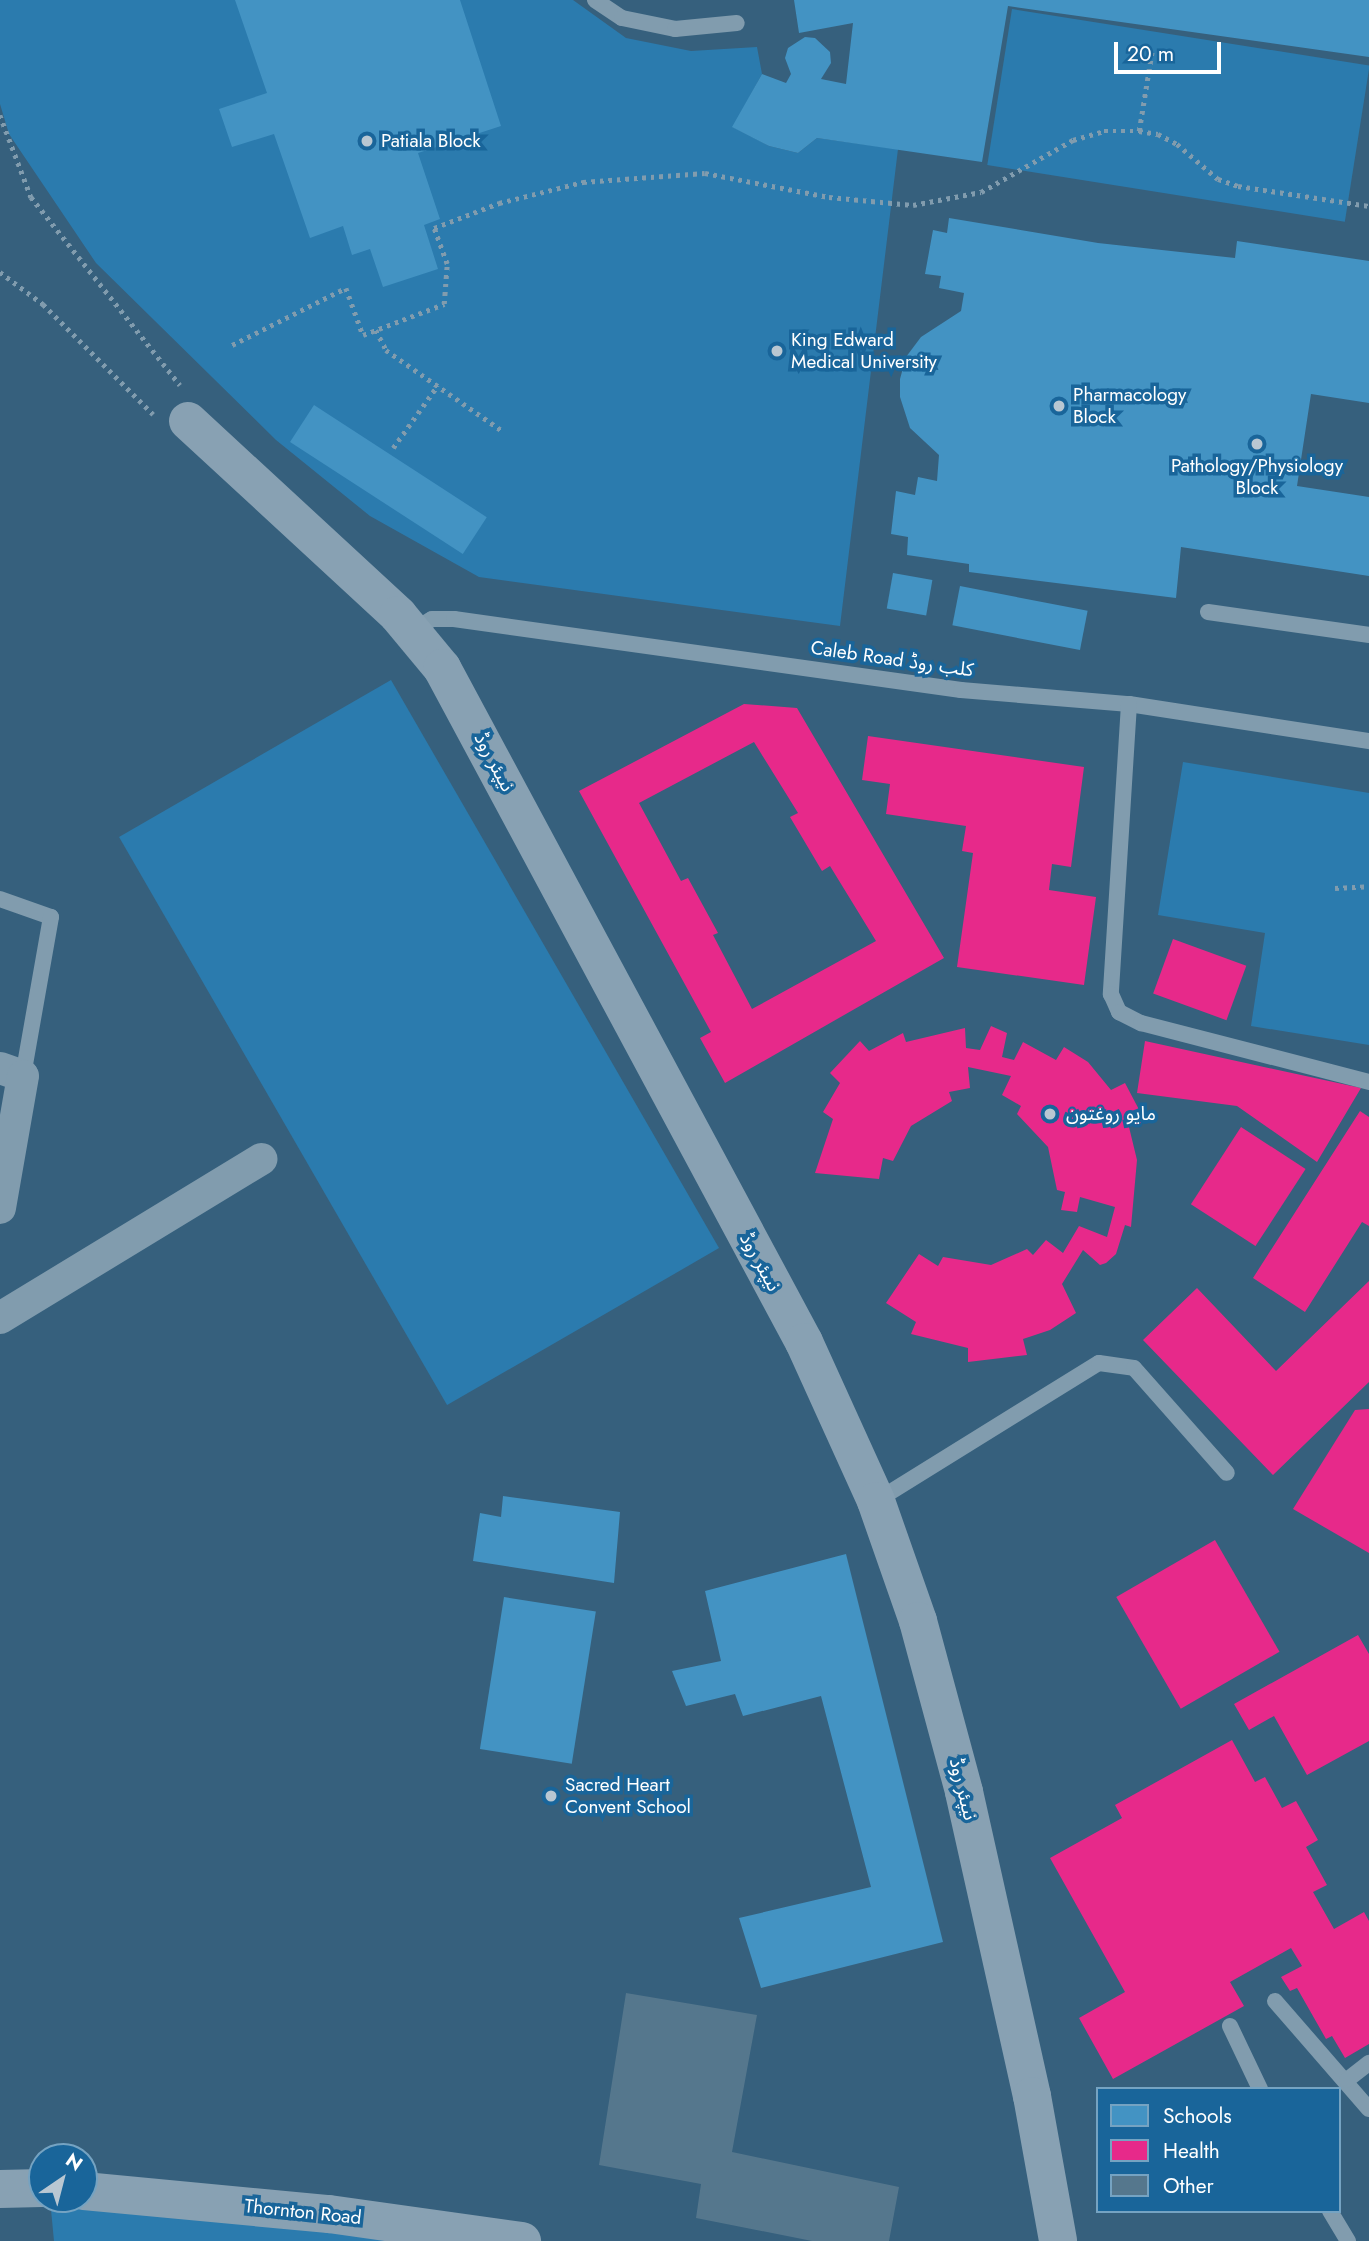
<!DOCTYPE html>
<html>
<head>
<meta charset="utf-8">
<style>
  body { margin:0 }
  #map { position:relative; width:1369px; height:2241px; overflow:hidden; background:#36607d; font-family:Jost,"Noto Sans Arabic",sans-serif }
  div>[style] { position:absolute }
  .green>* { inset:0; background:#2b7bae; transform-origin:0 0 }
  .schools>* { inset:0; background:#4393c3; transform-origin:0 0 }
  .health>* { inset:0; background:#e7298a; transform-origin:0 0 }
  .building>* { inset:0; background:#55778d }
  .path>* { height:4.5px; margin-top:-2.25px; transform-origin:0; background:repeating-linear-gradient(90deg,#819cae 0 3.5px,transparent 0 8.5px) }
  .lane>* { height:16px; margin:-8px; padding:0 8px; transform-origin:8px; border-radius:8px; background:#819cae }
  .street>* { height:32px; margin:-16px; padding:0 16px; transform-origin:16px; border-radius:16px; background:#819cae }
  .secondary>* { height:38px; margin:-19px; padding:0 19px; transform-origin:19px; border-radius:19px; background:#88a1b3 }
  .dots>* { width:19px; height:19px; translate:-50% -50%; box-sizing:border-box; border:4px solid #19659a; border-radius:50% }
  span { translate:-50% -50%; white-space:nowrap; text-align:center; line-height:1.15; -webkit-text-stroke:7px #19659a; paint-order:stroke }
  .poi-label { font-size:19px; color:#fff }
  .left { translate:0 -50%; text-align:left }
  .street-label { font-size:19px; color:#fff }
  .legend { position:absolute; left:1096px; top:2087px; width:245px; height:126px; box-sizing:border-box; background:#19659a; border:2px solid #75a3c2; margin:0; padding:9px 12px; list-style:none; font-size:21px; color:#fff }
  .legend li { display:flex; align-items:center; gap:14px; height:35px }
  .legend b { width:35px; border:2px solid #75a3c2 }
  .north { position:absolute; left:28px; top:2143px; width:70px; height:70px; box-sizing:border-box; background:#19659a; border:2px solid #75a3c2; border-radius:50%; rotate:35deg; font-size:19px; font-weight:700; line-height:28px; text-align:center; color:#fff }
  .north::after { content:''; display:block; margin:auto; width:24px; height:32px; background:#b9c7d2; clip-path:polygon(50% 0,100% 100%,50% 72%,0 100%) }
  .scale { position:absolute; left:1114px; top:42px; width:107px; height:32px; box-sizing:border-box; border:4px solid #fff; border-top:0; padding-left:9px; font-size:21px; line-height:24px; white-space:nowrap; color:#fff; -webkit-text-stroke:5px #19659a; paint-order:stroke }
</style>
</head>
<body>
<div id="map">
  <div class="green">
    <div style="clip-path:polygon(0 0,573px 0,626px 38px,691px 51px,757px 47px,762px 74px,733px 127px,769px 146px,798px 153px,817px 138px,898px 149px,840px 626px,479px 577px,370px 516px,276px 440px,96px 263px,9px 134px,0 104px)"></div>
    <div style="left:1012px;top:9px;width:362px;height:158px;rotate:9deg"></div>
    <div style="left:391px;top:680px;width:656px;height:314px;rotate:60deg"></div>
    <div style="clip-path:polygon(1183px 762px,1369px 793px,1369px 1045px,1251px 1026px,1265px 933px,1158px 915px)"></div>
    <div style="clip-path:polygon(50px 2199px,84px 2199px,481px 2241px,54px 2241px)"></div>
  </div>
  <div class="schools">
    <div style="clip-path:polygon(235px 0,460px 0,501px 126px,418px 153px,440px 219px,424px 225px,438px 269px,383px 287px,370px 249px,352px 255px,343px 226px,310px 238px,274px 134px,232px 147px,219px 109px,267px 93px)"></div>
    <div style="clip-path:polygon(794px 0,1369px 0,1369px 57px,1008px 6px,982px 162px,817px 138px,798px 153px,769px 146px,732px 127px,762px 74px,786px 83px,791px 74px,785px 58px,788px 48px,805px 37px,815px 38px,830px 52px,831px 63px,821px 79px,846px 84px,853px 23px,799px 33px)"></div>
    <div style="clip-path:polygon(949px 218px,1098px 243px,1235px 258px,1237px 241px,1369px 261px,1369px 403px,1311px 394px,1297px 486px,1369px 497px,1369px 576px,1181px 547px,1176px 598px,969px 572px,969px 564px,907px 555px,908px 537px,891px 534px,896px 491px,915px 495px,918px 477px,937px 481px,939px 455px,910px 428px,900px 397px,900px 379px,906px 357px,921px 337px,961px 311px,964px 293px,939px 288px,941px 276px,925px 274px,933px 230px,947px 233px)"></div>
    <div style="left:314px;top:405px;width:206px;height:44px;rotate:33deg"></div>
    <div style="left:893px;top:573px;width:40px;height:36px;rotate:10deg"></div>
    <div style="left:960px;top:586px;width:130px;height:40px;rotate:11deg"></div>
    <div style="clip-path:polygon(503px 1496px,620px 1512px,614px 1583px,473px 1561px,480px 1513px,501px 1517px)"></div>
    <div style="clip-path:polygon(846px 1554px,943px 1942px,761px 1988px,739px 1918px,871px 1887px,821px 1696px,743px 1716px,735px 1694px,686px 1706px,672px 1671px,721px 1661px,705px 1591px)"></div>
    <div style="left:504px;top:1597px;width:93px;height:154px;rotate:9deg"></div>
  </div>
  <div class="health">
    <div style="clip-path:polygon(evenodd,744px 704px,797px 708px,944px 958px,725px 1083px,700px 1038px,711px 1032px,579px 791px,744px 704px,754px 742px,798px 813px,790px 817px,822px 871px,830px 866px,876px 941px,752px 1009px,713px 935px,718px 933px,688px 878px,681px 881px,639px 803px,754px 742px)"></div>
    <div style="clip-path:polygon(868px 736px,1084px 767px,1071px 867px,1052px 864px,1049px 890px,1096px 897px,1084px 985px,957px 967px,973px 853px,962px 851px,966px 826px,886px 814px,890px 784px,862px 780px)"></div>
    <div style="left:1173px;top:939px;width:78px;height:58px;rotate:20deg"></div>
    <div style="clip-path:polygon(991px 1026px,1007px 1033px,1002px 1057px,1014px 1060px,1023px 1042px,1056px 1060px,1064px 1047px,1088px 1062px,1111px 1090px,1125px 1083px,1145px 1121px,1129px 1127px,1137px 1160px,1131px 1227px,1125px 1225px,1116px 1254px,1106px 1263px,1100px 1265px,1083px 1250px,1062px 1284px,1076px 1313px,1050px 1330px,1023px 1339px,1027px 1355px,968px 1362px,968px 1348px,911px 1334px,916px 1322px,886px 1303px,919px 1254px,938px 1266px,943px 1257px,991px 1265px,1027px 1249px,1033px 1255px,1046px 1240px,1063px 1253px,1079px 1226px,1107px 1237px,1115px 1207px,1080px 1197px,1077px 1212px,1061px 1210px,1065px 1192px,1057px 1190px,1048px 1147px,1017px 1114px,1021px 1106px,1002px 1095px,1011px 1076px,968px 1067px,970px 1088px,949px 1092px,952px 1101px,911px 1126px,893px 1161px,883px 1158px,879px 1179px,815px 1173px,833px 1119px,823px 1112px,840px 1083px,830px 1073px,860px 1041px,869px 1051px,903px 1033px,906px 1042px,965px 1028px,966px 1048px,980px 1050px)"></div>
    <div style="clip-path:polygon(1145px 1041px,1361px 1088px,1317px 1162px,1237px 1106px,1137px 1093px)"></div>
    <div style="clip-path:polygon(1360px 1111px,1369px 1117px,1369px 1226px,1362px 1222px,1305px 1312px,1253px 1278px)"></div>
    <div style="left:1241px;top:1127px;width:77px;height:92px;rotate:33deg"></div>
    <div style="clip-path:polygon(1369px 1281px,1369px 1382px,1273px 1475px,1143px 1340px,1197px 1288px,1276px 1371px)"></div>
    <div style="clip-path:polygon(1369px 1409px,1369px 1553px,1293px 1509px,1355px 1410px)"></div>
    <div style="left:1215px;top:1540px;width:129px;height:114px;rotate:60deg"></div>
    <div style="clip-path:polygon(1358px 1635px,1369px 1654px,1369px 1741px,1307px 1775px,1274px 1716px,1249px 1730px,1234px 1704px)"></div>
    <div style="clip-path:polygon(1232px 1740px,1255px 1782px,1265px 1777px,1282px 1808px,1296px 1801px,1318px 1840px,1306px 1847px,1327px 1885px,1313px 1892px,1334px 1929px,1364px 1912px,1369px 1921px,1369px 2044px,1345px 2058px,1332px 2036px,1326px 2039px,1297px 1988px,1290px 1991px,1281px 1977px,1302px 1966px,1291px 1948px,1230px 1982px,1244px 2006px,1113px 2079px,1079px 2018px,1125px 1992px,1050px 1858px,1122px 1818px,1115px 1805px)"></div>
  </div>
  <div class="building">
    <div style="clip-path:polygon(626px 1993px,757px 2015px,732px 2152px,899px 2187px,889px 2241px,812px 2241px,696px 2218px,701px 2184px,599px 2165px)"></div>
  </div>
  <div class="path">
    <div style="left:0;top:115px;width:88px;rotate:69.3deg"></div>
    <div style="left:31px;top:197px;width:240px;rotate:51.6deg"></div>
    <div style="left:1139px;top:131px;width:81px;rotate:-80.8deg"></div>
    <div style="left:0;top:272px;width:54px;rotate:36.7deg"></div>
    <div style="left:43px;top:304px;width:156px;rotate:45deg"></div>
    <div style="left:376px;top:330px;width:22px;rotate:63deg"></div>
    <div style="left:386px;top:350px;width:144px;rotate:34.8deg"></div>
    <div style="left:232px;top:345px;width:127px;rotate:-26.6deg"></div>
    <div style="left:346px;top:288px;width:50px;rotate:70.1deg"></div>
    <div style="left:363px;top:335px;width:87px;rotate:-20.9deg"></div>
    <div style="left:444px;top:304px;width:40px;rotate:-85.7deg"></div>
    <div style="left:447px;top:264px;width:38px;rotate:-110deg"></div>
    <div style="left:434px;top:228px;width:70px;rotate:-21deg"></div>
    <div style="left:499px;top:203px;width:87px;rotate:-14deg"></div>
    <div style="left:583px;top:182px;width:122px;rotate:-4.2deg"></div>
    <div style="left:705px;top:173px;width:126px;rotate:11deg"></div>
    <div style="left:829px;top:197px;width:84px;rotate:5.4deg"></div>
    <div style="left:913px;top:205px;width:69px;rotate:-10.8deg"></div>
    <div style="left:981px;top:192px;width:106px;rotate:-29.5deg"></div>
    <div style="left:1073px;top:140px;width:32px;rotate:-16deg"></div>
    <div style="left:1104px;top:131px;width:35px"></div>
    <div style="left:1139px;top:131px;width:19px;rotate:9deg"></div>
    <div style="left:1158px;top:134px;width:21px;rotate:28deg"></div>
    <div style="left:1177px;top:144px;width:54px;rotate:40.5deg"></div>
    <div style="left:1218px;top:179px;width:21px;rotate:19deg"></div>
    <div style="left:1238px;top:186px;width:133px;rotate:8.7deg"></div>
    <div style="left:393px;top:448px;width:77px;rotate:-54.5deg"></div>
    <div style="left:1335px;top:888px;width:34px;rotate:-3deg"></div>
  </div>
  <div class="lane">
    <div style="left:595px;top:0;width:32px;rotate:34deg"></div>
    <div style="left:622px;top:18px;width:54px;rotate:11.7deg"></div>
    <div style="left:675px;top:29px;width:62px;rotate:-5.5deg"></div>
    <div style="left:1208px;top:612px;width:163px;rotate:8.1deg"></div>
    <div style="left:412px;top:631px;width:23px;rotate:-31deg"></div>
    <div style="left:432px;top:619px;width:22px"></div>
    <div style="left:454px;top:619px;width:512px;rotate:7.97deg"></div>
    <div style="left:961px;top:690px;width:169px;rotate:4.8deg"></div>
    <div style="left:1129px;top:704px;width:243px;rotate:8.8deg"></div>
    <div style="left:1129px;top:704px;width:291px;rotate:93.6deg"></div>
    <div style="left:1111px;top:994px;width:20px;rotate:66deg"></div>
    <div style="left:1119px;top:1012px;width:25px;rotate:27deg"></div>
    <div style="left:1141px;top:1023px;width:236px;rotate:14.5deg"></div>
    <div style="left:0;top:899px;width:54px;rotate:19.4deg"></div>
    <div style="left:51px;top:917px;width:161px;rotate:100deg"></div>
    <div style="left:876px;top:1501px;width:262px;rotate:-31.8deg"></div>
    <div style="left:1099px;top:1363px;width:35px;rotate:8deg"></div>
    <div style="left:1134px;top:1368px;width:140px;rotate:48.5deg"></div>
    <div style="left:1275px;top:2001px;width:143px;rotate:49deg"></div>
    <div style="left:1230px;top:2026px;width:70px;rotate:64.5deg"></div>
    <div style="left:1347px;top:2080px;width:28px;rotate:-38deg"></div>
    <div style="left:1330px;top:2211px;width:35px;rotate:59deg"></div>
  </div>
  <div class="street">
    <div style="left:0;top:1068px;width:24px;rotate:19deg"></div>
    <div style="left:23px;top:1076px;width:134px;rotate:99.9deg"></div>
    <div style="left:0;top:1318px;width:306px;rotate:-31.3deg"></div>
  </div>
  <div class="secondary">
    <div style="left:188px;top:421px;width:286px;rotate:42.7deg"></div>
    <div style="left:398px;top:615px;width:69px;rotate:50.3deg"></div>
    <div style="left:442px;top:668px;width:765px;rotate:61.76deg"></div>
    <div style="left:804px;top:1342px;width:175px;rotate:65.6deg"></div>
    <div style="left:876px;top:1501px;width:127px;rotate:70.7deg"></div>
    <div style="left:918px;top:1621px;width:177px;rotate:74.9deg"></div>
    <div style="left:964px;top:1792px;width:312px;rotate:77.4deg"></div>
    <div style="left:1032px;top:2096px;width:147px;rotate:79.8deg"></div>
    <div style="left:0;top:2189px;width:42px;rotate:-1.4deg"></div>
    <div style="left:84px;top:2191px;width:246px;rotate:5.4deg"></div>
    <div style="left:329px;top:2214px;width:195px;rotate:8deg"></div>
  </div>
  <div class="dots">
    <div style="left:367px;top:141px;background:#b9c7d2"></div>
    <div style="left:777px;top:351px;background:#b9c7d2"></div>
    <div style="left:1059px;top:406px;background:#b9c7d2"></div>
    <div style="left:1257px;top:444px;background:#b9c7d2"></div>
    <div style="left:1050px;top:1114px;background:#b9c7d2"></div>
    <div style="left:551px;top:1796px;background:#b9c7d2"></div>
  </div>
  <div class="poi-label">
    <span class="left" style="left:381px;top:141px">Patiala Block</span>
    <span class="left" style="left:791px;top:351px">King Edward<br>Medical University</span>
    <span class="left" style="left:1073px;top:406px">Pharmacology<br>Block</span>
    <span style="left:1257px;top:477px">Pathology/Physiology<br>Block</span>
    <span class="left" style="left:1066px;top:1114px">مایو روغتون</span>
    <span class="left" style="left:565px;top:1796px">Sacred Heart<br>Convent School</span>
  </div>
  <div class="street-label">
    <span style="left:892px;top:659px;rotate:8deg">Caleb Road کلب روڈ</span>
    <span style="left:494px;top:762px;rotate:62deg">نیپئر روڈ</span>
    <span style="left:760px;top:1262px;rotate:61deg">نیپئر روڈ</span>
    <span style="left:963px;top:1789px;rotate:76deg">نیپئر روڈ</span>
    <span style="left:303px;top:2212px;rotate:6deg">Thornton Road</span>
  </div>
  <ul class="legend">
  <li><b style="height:19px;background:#4393c3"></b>Schools</li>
  <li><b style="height:19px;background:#e7298a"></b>Health</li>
  <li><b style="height:19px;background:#55778d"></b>Other</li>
  </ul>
  <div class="north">N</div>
  <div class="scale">20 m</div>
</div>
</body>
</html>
